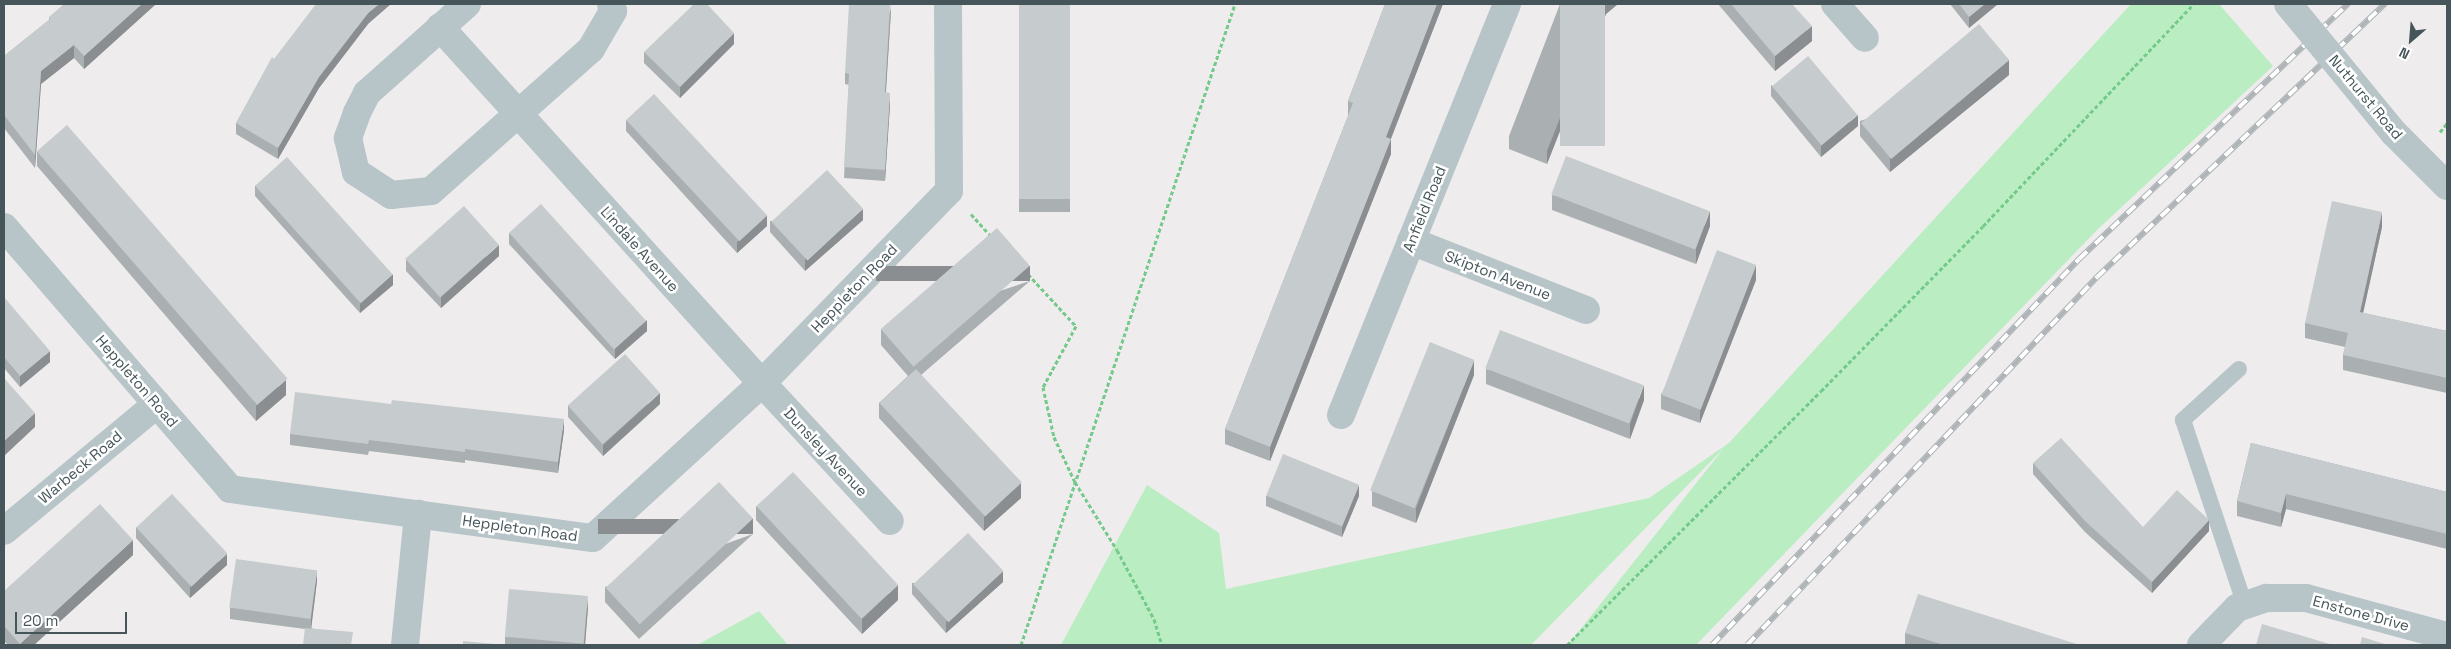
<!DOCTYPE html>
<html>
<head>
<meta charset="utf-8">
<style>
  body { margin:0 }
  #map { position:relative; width:2451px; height:649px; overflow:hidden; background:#efeced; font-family:"Space Grotesk",sans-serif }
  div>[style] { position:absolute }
  .green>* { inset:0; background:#baedc1 }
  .path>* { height:3px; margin-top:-1.5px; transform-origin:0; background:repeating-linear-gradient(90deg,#73ca8a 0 4px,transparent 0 6.5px) }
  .service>* { height:16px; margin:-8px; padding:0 8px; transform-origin:8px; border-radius:8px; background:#b7c5c9 }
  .minor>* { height:28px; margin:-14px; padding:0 14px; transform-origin:14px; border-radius:14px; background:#b7c5c9 }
  .tertiary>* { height:28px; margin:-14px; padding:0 14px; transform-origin:14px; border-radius:14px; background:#b7c5c9 }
  .rail>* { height:5.5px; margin-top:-2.75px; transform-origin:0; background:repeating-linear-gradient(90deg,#fff 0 11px,#aeb4b7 0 22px); box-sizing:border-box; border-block:1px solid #aeb4b7 }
  .tertiary-bridge>* { height:28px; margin:-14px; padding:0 14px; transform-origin:14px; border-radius:14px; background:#b7c5c9 }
  .wall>* { inset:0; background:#aaafb1; transform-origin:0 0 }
  .shaded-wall>* { inset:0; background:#8b8e90; transform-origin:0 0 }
  .building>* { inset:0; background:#c6cbce; transform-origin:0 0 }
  span { translate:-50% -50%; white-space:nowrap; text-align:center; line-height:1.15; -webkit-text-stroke:5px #fff; paint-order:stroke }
  .street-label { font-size:15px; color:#455559 }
  .frame { position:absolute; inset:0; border:5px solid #455559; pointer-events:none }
  .north { position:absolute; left:2386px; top:15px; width:50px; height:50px; -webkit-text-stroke:4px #fff; paint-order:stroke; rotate:207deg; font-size:14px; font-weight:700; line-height:20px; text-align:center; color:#455559 }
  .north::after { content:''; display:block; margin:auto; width:18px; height:22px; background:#455559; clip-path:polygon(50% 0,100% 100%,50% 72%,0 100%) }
  .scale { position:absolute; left:15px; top:612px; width:112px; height:22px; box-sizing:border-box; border:2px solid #455559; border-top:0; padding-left:6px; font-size:15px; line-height:18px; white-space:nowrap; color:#455559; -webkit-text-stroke:4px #fff; paint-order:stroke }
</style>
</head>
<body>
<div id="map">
  <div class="green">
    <div style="clip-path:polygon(2131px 4px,2219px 4px,2273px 66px,2097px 230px,1696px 645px,1568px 645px,1724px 448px,1531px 645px,1061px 645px,1147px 485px,1219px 533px,1226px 589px,1649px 498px,1729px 443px)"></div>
    <div style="clip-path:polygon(759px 611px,788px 645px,697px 645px)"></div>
  </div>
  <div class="path">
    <div style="left:2440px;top:132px;width:11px;rotate:-52deg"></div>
    <div style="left:971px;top:214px;width:31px;rotate:48deg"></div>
    <div style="left:1028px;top:274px;width:71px;rotate:47.3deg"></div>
    <div style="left:1076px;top:326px;width:69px;rotate:118.4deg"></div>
    <div style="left:1043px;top:387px;width:51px;rotate:77.6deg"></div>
    <div style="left:1054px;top:437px;width:50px;rotate:65deg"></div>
    <div style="left:1075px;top:482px;width:80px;rotate:58.3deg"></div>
    <div style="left:1117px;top:550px;width:78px;rotate:61.8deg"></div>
    <div style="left:1154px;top:619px;width:27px;rotate:73deg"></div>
    <div style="left:1021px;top:645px;width:676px;rotate:-71.54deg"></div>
    <div style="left:1567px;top:645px;width:359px;rotate:-45deg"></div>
    <div style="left:1821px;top:391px;width:231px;rotate:-45.5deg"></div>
    <div style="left:1983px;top:226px;width:306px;rotate:-46.5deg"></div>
  </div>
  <div class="service">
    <div style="left:2239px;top:369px;width:76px;rotate:137.7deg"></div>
    <div style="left:2183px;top:420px;width:195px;rotate:71.5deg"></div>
  </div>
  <div class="minor">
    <div style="left:467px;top:4px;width:134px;rotate:138.3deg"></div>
    <div style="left:367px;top:93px;width:22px;rotate:117deg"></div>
    <div style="left:357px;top:113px;width:27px;rotate:110deg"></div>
    <div style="left:348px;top:138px;width:35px;rotate:77deg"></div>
    <div style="left:356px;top:172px;width:42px;rotate:33.3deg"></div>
    <div style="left:391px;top:195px;width:40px;rotate:-5.7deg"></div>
    <div style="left:431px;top:191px;width:214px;rotate:-41.6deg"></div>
    <div style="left:591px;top:49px;width:44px;rotate:-59.9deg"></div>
    <div style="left:613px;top:11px;width:7px;rotate:-106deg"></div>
    <div style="left:1835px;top:4px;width:45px;rotate:48.6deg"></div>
    <div style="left:440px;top:27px;width:480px;rotate:47.9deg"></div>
    <div style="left:762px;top:383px;width:188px;rotate:47.2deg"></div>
    <div style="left:4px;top:227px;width:346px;rotate:49.2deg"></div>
    <div style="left:230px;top:489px;width:366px;rotate:7.7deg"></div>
    <div style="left:593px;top:538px;width:229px;rotate:-42.5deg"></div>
    <div style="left:762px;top:383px;width:268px;rotate:-45.8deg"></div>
    <div style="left:949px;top:191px;width:187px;rotate:-90.3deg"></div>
    <div style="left:1411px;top:241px;width:188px;rotate:21.5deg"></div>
    <div style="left:1341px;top:415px;width:443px;rotate:-68deg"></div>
    <div style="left:4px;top:531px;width:199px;rotate:-39.7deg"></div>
    <div style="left:405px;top:645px;width:132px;rotate:-84.3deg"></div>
    <div style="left:2201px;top:645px;width:52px;rotate:-45.8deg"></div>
    <div style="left:2237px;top:608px;width:31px;rotate:-19deg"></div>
    <div style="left:2266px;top:598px;width:40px"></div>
    <div style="left:2306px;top:598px;width:146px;rotate:15.1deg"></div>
  </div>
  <div class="tertiary">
    <div style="left:2394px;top:133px;width:75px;rotate:45deg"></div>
  </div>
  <div class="rail">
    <div style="left:1712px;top:645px;width:533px;rotate:-46.45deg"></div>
    <div style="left:2079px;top:259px;width:371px;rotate:-43.5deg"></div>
    <div style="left:1747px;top:645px;width:508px;rotate:-46.44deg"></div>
    <div style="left:2097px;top:277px;width:397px;rotate:-43.5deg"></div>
  </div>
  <div class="tertiary-bridge">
    <div style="left:2288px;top:4px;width:167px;rotate:50.6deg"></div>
  </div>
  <div class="wall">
    <div style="clip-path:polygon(156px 4px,84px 69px,74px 58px,41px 84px,35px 168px,4px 128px,4px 56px,49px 20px,49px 17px)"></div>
    <div style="left:1019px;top:4px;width:51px;height:208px"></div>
    <div style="clip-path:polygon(1385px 4px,1443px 4px,1391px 139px,1391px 154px,1270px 461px,1225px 444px,1225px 429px,1348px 116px,1348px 101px)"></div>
    <div style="clip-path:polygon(1560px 4px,1618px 4px,1606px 14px,1547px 164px,1509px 149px,1509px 136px)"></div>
    <div style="clip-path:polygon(1718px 4px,1792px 4px,1812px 41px,1775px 71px)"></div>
    <div style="clip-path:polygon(1950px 4px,1998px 4px,1969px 28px)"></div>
    <div style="clip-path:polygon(891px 10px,886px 92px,890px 104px,885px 181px,844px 178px,849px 85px,845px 84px,845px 73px)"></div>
    <div style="clip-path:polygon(368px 24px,319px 88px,278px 159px,236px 134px,236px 123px,274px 59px)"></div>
    <div style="clip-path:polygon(734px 44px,680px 98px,644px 63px,644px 52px)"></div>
    <div style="clip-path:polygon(2009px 75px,1890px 172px,1860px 136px,1860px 121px)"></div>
    <div style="clip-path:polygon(1771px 85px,1858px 126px,1821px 157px,1771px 96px)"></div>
    <div style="clip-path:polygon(626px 120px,767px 226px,737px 253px,626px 131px)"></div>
    <div style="clip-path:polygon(37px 151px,286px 395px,256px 421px,37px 166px)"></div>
    <div style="clip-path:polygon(255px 185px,393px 285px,360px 313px,255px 196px)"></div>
    <div style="clip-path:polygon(1552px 195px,1710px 226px,1696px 264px,1552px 210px)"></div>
    <div style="clip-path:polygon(863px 220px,805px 271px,770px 232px,770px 221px)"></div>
    <div style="clip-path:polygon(2382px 227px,2363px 313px,2447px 331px,2447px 393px,2343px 370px,2343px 355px,2345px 347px,2305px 338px,2305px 323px)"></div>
    <div style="clip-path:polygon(509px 233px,647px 331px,615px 359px,509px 244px)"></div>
    <div style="clip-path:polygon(499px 256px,441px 308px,406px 271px,406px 260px)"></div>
    <div style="clip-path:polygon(1756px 280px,1700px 423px,1661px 409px,1661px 394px)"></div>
    <div style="clip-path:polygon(1030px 281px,921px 375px,1021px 498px,984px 531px,879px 418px,879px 403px,908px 376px,881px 345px,881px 330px)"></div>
    <div style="clip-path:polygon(4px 297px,50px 362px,20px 387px,4px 368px)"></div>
    <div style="clip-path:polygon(1486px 369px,1644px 400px,1630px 439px,1486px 384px)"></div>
    <div style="clip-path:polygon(1474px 375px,1416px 523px,1372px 506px,1372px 491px)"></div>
    <div style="clip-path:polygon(660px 404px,603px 456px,568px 417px,568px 406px)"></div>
    <div style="clip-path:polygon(564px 430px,558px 473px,465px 460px,465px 463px,369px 451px,368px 455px,290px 445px,290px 434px)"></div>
    <div style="clip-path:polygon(2251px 443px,2447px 492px,2447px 549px,2286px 509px,2281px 527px,2237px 516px,2237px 501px)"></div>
    <div style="clip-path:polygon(2033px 463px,2143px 527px,2209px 531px,2152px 593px,2085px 532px,2033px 474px)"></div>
    <div style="clip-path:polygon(1266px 496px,1359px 496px,1342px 537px,1266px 506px)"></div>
    <div style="clip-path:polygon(756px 506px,898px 600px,862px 634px,756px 520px)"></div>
    <div style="clip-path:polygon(136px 527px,227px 565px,190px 598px,136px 538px)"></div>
    <div style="clip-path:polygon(753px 534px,639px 639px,605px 602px,605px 587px)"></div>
    <div style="clip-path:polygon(133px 555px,34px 645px,8px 645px,4px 641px,4px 591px)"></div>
    <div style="clip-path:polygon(317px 581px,311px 628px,353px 645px,305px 629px,230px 619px,230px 608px)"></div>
    <div style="clip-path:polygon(1003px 582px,946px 633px,912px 594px,912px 583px)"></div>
    <div style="clip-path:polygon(588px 607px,585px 645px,463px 645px,505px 645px,505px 637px)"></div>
    <div style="clip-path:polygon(1905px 633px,2080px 645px,1905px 645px)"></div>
  </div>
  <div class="shaded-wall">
    <div style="clip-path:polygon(142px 4px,156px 4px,84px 69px,84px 56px)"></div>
    <div style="clip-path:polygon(379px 4px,391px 4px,368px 24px,319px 88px,278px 159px,278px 148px,319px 77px,368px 13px)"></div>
    <div style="clip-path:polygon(891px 4px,891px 10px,885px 103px,885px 92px)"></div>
    <div style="clip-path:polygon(1437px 4px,1443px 4px,1388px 146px,1391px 139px,1391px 154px,1270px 461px,1270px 447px,1386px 137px)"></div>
    <div style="clip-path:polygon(1605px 4px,1618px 4px,1606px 14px,1547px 164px,1547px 151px)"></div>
    <div style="clip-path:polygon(1985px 4px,1998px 4px,1969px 28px,1969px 17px)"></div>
    <div style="clip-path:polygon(1812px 26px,1812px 41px,1775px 71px,1775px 56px)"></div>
    <div style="clip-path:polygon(734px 33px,734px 44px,680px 98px,680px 87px)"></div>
    <div style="clip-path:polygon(74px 45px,74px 58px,41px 84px,35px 168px,35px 155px,41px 71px)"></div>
    <div style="clip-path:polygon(2009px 60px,2009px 75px,1890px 172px,1890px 158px)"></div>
    <div style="clip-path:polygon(890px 93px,890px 104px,885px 181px,885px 170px)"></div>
    <div style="clip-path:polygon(1858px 115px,1858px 126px,1821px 157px,1821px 146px)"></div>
    <div style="clip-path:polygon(863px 209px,863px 220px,805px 271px,805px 260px)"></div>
    <div style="clip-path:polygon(1710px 211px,1710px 226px,1696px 264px,1696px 249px)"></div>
    <div style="clip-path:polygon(2382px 212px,2382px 227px,2360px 327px,2360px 312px)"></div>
    <div style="clip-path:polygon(767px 215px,767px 226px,737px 253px,737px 242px)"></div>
    <div style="clip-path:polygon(499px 245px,499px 256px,441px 308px,441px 297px)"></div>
    <div style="clip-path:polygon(1756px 265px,1756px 280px,1700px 423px,1700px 408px)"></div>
    <div style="left:1030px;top:266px;width:15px;height:154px;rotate:90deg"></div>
    <div style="clip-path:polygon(393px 274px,393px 285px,360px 313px,360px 302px)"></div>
    <div style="clip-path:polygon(647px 320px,647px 331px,615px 359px,615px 348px)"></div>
    <div style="clip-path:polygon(50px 351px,50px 362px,20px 387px,20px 376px)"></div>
    <div style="clip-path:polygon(1474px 360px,1474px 375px,1416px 523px,1416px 508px)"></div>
    <div style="clip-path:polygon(286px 380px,286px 395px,256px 421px,256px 406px)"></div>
    <div style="clip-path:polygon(1644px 385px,1644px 400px,1630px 439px,1630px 424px)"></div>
    <div style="clip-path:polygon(660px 393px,660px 404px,603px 456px,603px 445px)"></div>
    <div style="clip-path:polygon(35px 413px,35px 427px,4px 456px,4px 441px)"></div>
    <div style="clip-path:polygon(564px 419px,564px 430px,558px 473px,558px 462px)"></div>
    <div style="clip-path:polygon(1021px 483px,1021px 498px,984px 531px,984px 517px)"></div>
    <div style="clip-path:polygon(1359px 485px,1359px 496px,1342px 537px,1342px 526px)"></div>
    <div style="clip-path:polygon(2286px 494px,2286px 509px,2281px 527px,2281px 513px)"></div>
    <div style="left:753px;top:519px;width:15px;height:155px;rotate:90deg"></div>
    <div style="clip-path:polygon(2209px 520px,2209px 531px,2152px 593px,2152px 582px)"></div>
    <div style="clip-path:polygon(133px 540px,133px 555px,34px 645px,20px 645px,20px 644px)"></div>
    <div style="clip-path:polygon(227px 554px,227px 565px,190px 598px,190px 587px)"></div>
    <div style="clip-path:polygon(317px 570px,317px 581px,311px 630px,311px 619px)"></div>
    <div style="clip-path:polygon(1003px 571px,1003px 582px,946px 633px,946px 622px)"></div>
    <div style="clip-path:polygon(898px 585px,898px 600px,862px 634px,862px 619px)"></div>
    <div style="clip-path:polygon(588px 596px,588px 607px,585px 645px,584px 645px)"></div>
  </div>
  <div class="building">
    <div style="clip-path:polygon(64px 4px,142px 4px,84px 56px,74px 45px,41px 71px,35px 155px,4px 115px,4px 56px,50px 19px,49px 17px)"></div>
    <div style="clip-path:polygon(316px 4px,379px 4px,368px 13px,319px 77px,278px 148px,236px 123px,272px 57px,274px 59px)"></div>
    <div style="clip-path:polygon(694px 4px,707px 4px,734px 33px,680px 87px,644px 52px)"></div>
    <div style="clip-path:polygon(849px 4px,890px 4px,885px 92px,890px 93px,885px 170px,844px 167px,849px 74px,845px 73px)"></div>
    <div style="left:1019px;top:4px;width:51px;height:195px"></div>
    <div style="clip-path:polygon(1385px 4px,1437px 4px,1386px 137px,1391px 139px,1270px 447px,1225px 429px,1353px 103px,1348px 101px)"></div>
    <div style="left:1560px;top:4px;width:45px;height:142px"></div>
    <div style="clip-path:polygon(1731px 4px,1792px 4px,1812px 26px,1775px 56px)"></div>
    <div style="clip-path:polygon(1959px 4px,1985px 4px,1969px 17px)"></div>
    <div style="left:1979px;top:24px;width:47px;height:154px;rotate:50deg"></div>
    <div style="left:1808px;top:56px;width:77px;height:47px;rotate:50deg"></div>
    <div style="left:654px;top:94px;width:166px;height:38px;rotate:47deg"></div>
    <div style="left:67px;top:125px;width:336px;height:40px;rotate:49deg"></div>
    <div style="left:1566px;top:156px;width:154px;height:41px;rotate:21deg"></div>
    <div style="left:287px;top:157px;width:158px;height:43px;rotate:48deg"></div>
    <div style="left:827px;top:170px;width:53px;height:76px;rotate:47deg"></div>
    <div style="clip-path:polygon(2332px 201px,2382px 212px,2360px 312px,2447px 331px,2447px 378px,2343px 355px,2348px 333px,2305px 323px)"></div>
    <div style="left:541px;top:204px;width:157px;height:43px;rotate:48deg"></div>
    <div style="left:464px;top:206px;width:52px;height:79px;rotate:48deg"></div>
    <div style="left:997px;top:228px;width:50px;height:154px;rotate:49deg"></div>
    <div style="left:1717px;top:250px;width:42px;height:155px;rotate:21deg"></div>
    <div style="clip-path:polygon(4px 297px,50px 351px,20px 376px,4px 357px)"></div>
    <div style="left:1500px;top:330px;width:154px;height:41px;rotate:21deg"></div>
    <div style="left:1430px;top:342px;width:48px;height:160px;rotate:22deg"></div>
    <div style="left:625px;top:354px;width:52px;height:77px;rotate:48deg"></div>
    <div style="left:916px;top:369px;width:155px;height:50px;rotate:47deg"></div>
    <div style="clip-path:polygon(4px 378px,35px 413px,4px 441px)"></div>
    <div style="clip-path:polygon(295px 392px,391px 404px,392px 400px,564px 419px,558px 462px,465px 449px,465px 452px,369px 440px,368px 444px,290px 434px)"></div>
    <div style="clip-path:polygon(2061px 438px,2143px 527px,2177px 490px,2209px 520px,2152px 582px,2085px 521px,2033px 463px)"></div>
    <div style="clip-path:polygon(2251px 443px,2447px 492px,2447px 534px,2286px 494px,2281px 513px,2237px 501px)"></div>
    <div style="left:1283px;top:454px;width:82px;height:45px;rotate:22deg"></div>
    <div style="left:793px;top:472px;width:154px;height:50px;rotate:47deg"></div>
    <div style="left:719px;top:482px;width:50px;height:155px;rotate:47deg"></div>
    <div style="left:172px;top:494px;width:81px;height:49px;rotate:47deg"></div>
    <div style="clip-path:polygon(100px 504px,133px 540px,20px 644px,4px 626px,4px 591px)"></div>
    <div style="left:968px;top:533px;width:52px;height:75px;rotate:47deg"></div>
    <div style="left:236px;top:559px;width:82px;height:49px;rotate:8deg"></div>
    <div style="left:509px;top:589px;width:79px;height:48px;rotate:5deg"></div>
    <div style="clip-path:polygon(1918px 594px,2080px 645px,1944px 645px,1905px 633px)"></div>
    <div style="clip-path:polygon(2262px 624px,2333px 645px,2256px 645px)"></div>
    <div style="clip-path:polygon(305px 628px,353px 632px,351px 645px,303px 645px)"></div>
    <div style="clip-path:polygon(2362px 637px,2388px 645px,2360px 645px)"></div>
    <div style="clip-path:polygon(463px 641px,505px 645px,463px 645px)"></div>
  </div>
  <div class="street-label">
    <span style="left:2366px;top:97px;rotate:50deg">Nuthurst Road</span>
    <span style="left:1424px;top:209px;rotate:-68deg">Anfield Road</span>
    <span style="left:640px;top:249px;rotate:48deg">Lindale Avenue</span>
    <span style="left:1498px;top:275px;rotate:21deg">Skipton Avenue</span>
    <span style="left:854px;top:288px;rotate:-46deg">Heppleton Road</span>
    <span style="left:137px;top:381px;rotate:49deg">Heppleton Road</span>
    <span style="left:826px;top:452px;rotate:47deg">Dunsley Avenue</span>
    <span style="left:80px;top:467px;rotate:-40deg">Warbeck Road</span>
    <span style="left:520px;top:528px;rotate:8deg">Heppleton Road</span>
    <span style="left:2361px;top:613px;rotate:15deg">Enstone Drive</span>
  </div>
  <div class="frame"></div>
  <div class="north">N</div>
  <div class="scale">20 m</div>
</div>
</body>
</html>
